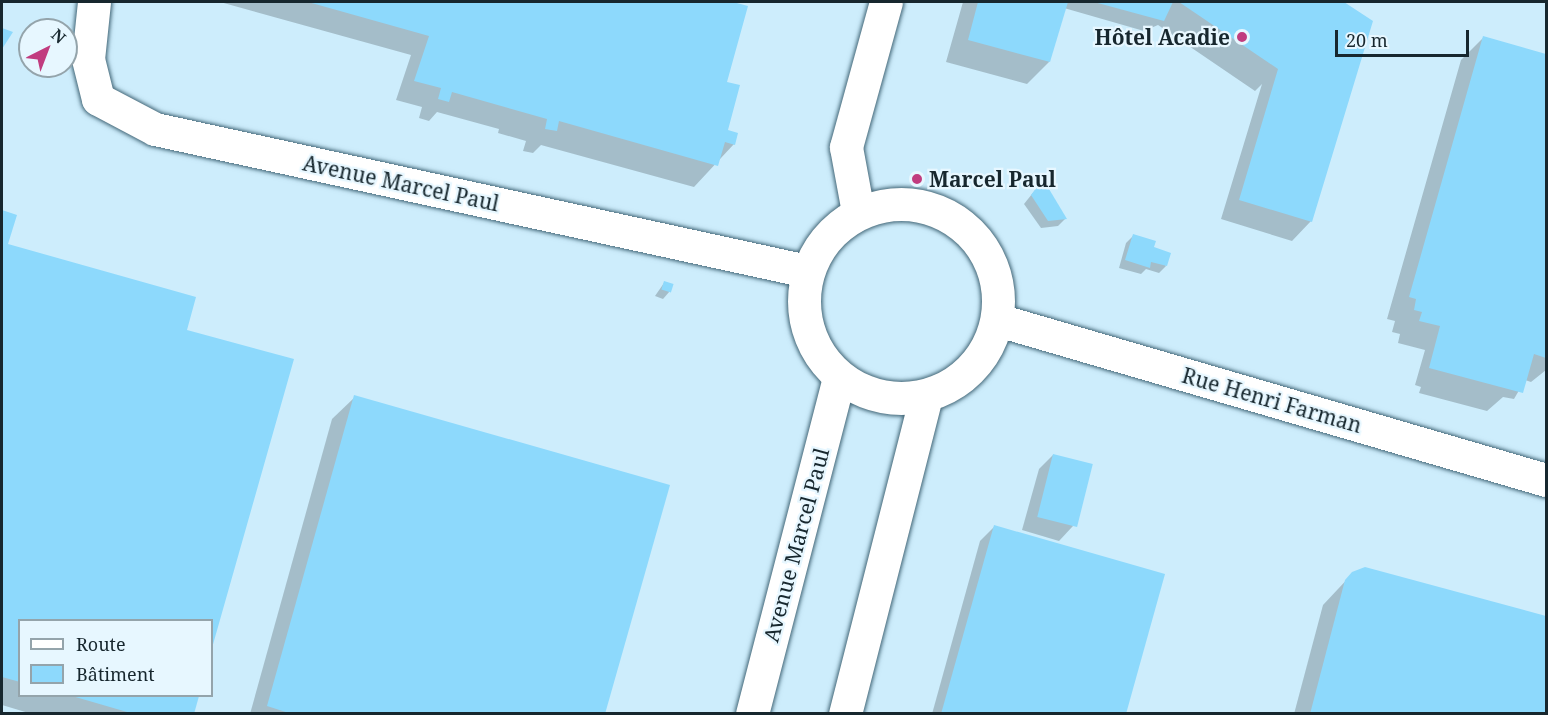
<!DOCTYPE html>
<html>
<head>
<meta charset="utf-8">
<style>
  body { margin:0 }
  #map { position:relative; width:1548px; height:715px; overflow:hidden; background:#cdedfc; font-family:"Noto Serif",serif }
  div>[style] { position:absolute }
  .shadow>* { inset:0; background:#0003 }
  .building>* { inset:0; background:#8dd9fc; transform-origin:0 0 }
  .roads { filter:drop-shadow(0 0 2px #436778) drop-shadow(0 0 2px #436778) }
  .minor>* { height:33px; margin:-16.5px; padding:0 16.5px; transform-origin:16.5px; border-radius:16.5px; background:#fff }
  .minor>.ring { margin:-16.5px; padding:0; box-sizing:content-box; background:none; border:33px solid #fff; border-radius:50% }
  .dots>* { width:16px; height:16px; translate:-50% -50%; box-sizing:border-box; border:3px solid #e7f7ff; border-radius:50% }
  span { translate:-50% -50%; white-space:nowrap; text-align:center; line-height:1.15; -webkit-text-stroke:4.5px #e7f7ff; paint-order:stroke }
  .poi-label { font-size:21px; color:#17272e; font-weight:700 }
  .right { translate:-100% -50%; text-align:right }
  .left { translate:0 -50%; text-align:left }
  .street-label { font-size:21px; color:#17272e }
  .frame { position:absolute; inset:0; border:3px solid #17272e; pointer-events:none }
  .legend { position:absolute; left:18px; top:619px; width:195px; height:78px; box-sizing:border-box; background:#e7f7ff; border:2px solid #94a4ab; margin:0; padding:8px 10px; list-style:none; font-size:18px; color:#17272e }
  .legend li { display:flex; align-items:center; gap:12px; height:30px }
  .legend b { width:30px; border:2px solid #94a4ab }
  .north { position:absolute; left:18px; top:18px; width:60px; height:60px; box-sizing:border-box; background:#e7f7ff; border:2px solid #94a4ab; border-radius:50%; rotate:42deg; font-size:16px; font-weight:700; line-height:24px; text-align:center; color:#17272e }
  .north::after { content:''; display:block; margin:auto; width:21px; height:27px; background:#c13c7f; clip-path:polygon(50% 0,100% 100%,50% 72%,0 100%) }
  .scale { position:absolute; left:1335px; top:30px; width:134px; height:27px; box-sizing:border-box; border:3px solid #17272e; border-top:0; padding-left:8px; font-size:18px; line-height:21px; white-space:nowrap; color:#17272e; -webkit-text-stroke:4px #e7f7ff; paint-order:stroke }
</style>
</head>
<body>
<div id="map">
  <div class="shadow">
    <div style="clip-path:polygon(220px 2px,727px 2px,746px 7px,725px 83px,726px 131px,734px 144px,694px 187px,541px 145px,533px 153px,523px 151px,526px 141px,498px 133px,499px 129px,437px 112px,429px 121px,419px 118px,422px 107px,396px 100px,411px 55px)"></div>
    <div style="clip-path:polygon(963px 2px,1342px 2px,1371px 22px,1311px 221px,1292px 241px,1221px 219px,1262px 84px,1255px 91px,1158px 25px,1144px 31px,1064px 8px,1049px 62px,1027px 84px,946px 62px)"></div>
    <div style="clip-path:polygon(1484px 37px,1546px 55px,1546px 370px,1531px 382px,1525px 380px,1514px 399px,1503px 397px,1487px 411px,1419px 393px,1421px 387px,1415px 385px,1425px 350px,1398px 343px,1400px 334px,1392px 332px,1395px 321px,1387px 319px,1461px 60px)"></div>
    <div style="clip-path:polygon(1036px 189px,1065px 219px,1058px 226px,1041px 228px,1024px 204px)"></div>
    <div style="clip-path:polygon(2px 212px,15px 216px,6px 245px,185px 331px,292px 360px,212px 645px,212px 620px,20px 620px,20px 696px,197px 696px,192px 714px,32px 714px,2px 705px)"></div>
    <div style="clip-path:polygon(1133px 236px,1152px 248px,1166px 266px,1159px 273px,1146px 269px,1141px 274px,1119px 268px,1126px 243px)"></div>
    <div style="clip-path:polygon(664px 283px,670px 291px,663px 299px,655px 296px)"></div>
    <div style="clip-path:polygon(355px 397px,604px 714px,250px 714px,332px 419px)"></div>
    <div style="clip-path:polygon(1053px 455px,1073px 526px,1059px 541px,1022px 530px,1039px 469px)"></div>
    <div style="clip-path:polygon(994px 527px,1124px 714px,932px 714px,980px 541px)"></div>
    <div style="clip-path:polygon(1365px 568px,1546px 618px,1546px 714px,1294px 714px,1323px 605px,1353px 573px)"></div>
  </div>
  <div class="building">
    <div style="clip-path:polygon(308px 2px,733px 2px,748px 6px,727px 82px,740px 85px,728px 130px,738px 133px,735px 145px,725px 142px,718px 166px,559px 121px,557px 131px,545px 129px,547px 119px,452px 92px,449px 102px,438px 99px,441px 88px,414px 81px,429px 36px)"></div>
    <div style="clip-path:polygon(978px 2px,1068px 2px,1050px 62px,968px 40px)"></div>
    <div style="clip-path:polygon(1094px 2px,1173px 2px,1164px 21px)"></div>
    <div style="clip-path:polygon(1179px 2px,1344px 2px,1373px 21px,1312px 222px,1239px 200px,1278px 69px)"></div>
    <div style="clip-path:polygon(2px 28px,13px 32px,2px 49px)"></div>
    <div style="clip-path:polygon(1483px 36px,1546px 54px,1546px 358px,1534px 354px,1523px 393px,1429px 368px,1440px 326px,1419px 321px,1422px 312px,1414px 310px,1416px 299px,1409px 297px)"></div>
    <div style="clip-path:polygon(1043px 179px,1067px 219px,1048px 221px,1031px 195px)"></div>
    <div style="clip-path:polygon(2px 210px,17px 215px,8px 244px,196px 297px,187px 330px,294px 359px,212px 648px,212px 620px,20px 620px,20px 682px,2px 677px)"></div>
    <div style="clip-path:polygon(1133px 234px,1156px 241px,1154px 247px,1171px 253px,1167px 266px,1151px 262px,1150px 268px,1125px 260px)"></div>
    <div style="left:664px;top:281px;width:10px;height:9px;rotate:17deg"></div>
    <div style="clip-path:polygon(354px 395px,670px 485px,605px 714px,292px 714px,267px 706px)"></div>
    <div style="left:1053px;top:454px;width:41px;height:65px;rotate:14deg"></div>
    <div style="clip-path:polygon(994px 525px,1165px 574px,1126px 714px,941px 714px)"></div>
    <div style="clip-path:polygon(1365px 567px,1546px 616px,1546px 714px,1310px 714px,1345px 580px,1352px 572px)"></div>
    <div style="clip-path:polygon(72px 696px,199px 696px,194px 714px,134px 714px)"></div>
  </div>
  <div class="roads">
    <div class="minor">
      <div style="left:94px;top:2px;width:57px;rotate:96deg"></div>
      <div style="left:88px;top:59px;width:41px;rotate:76deg"></div>
      <div style="left:98px;top:99px;width:64px;rotate:27.8deg"></div>
      <div style="left:155px;top:129px;width:667px;rotate:12.29deg"></div>
      <div class="ring" style="left:804px;top:204px;width:161px;height:161px"></div>
      <div style="left:858px;top:212px;width:66px;rotate:-100.5deg"></div>
      <div style="left:846px;top:147px;width:150px;rotate:-74.6deg"></div>
      <div style="left:998px;top:320px;width:571px;rotate:16.28deg"></div>
      <div style="left:752px;top:714px;width:348px;rotate:-75.5deg"></div>
      <div style="left:845px;top:714px;width:328px;rotate:-75.7deg"></div>
    </div>
  </div>
  <div class="dots">
    <div style="left:1242px;top:37px;background:#c13c7f"></div>
    <div style="left:917px;top:179px;background:#c13c7f"></div>
  </div>
  <div class="poi-label">
    <span class="right" style="left:1230px;top:37px">Hôtel Acadie</span>
    <span class="left" style="left:929px;top:179px">Marcel Paul</span>
  </div>
  <div class="street-label">
    <span style="left:401px;top:183px;rotate:12deg">Avenue Marcel Paul</span>
    <span style="left:1272px;top:400px;rotate:16deg">Rue Henri Farman</span>
    <span style="left:796px;top:545px;rotate:-75deg">Avenue Marcel Paul</span>
  </div>
  <div class="frame"></div>
  <ul class="legend">
  <li><b style="height:8px;background:#fff"></b>Route</li>
  <li><b style="height:16px;background:#8dd9fc"></b>Bâtiment</li>
  </ul>
  <div class="north">N</div>
  <div class="scale">20 m</div>
</div>
</body>
</html>
